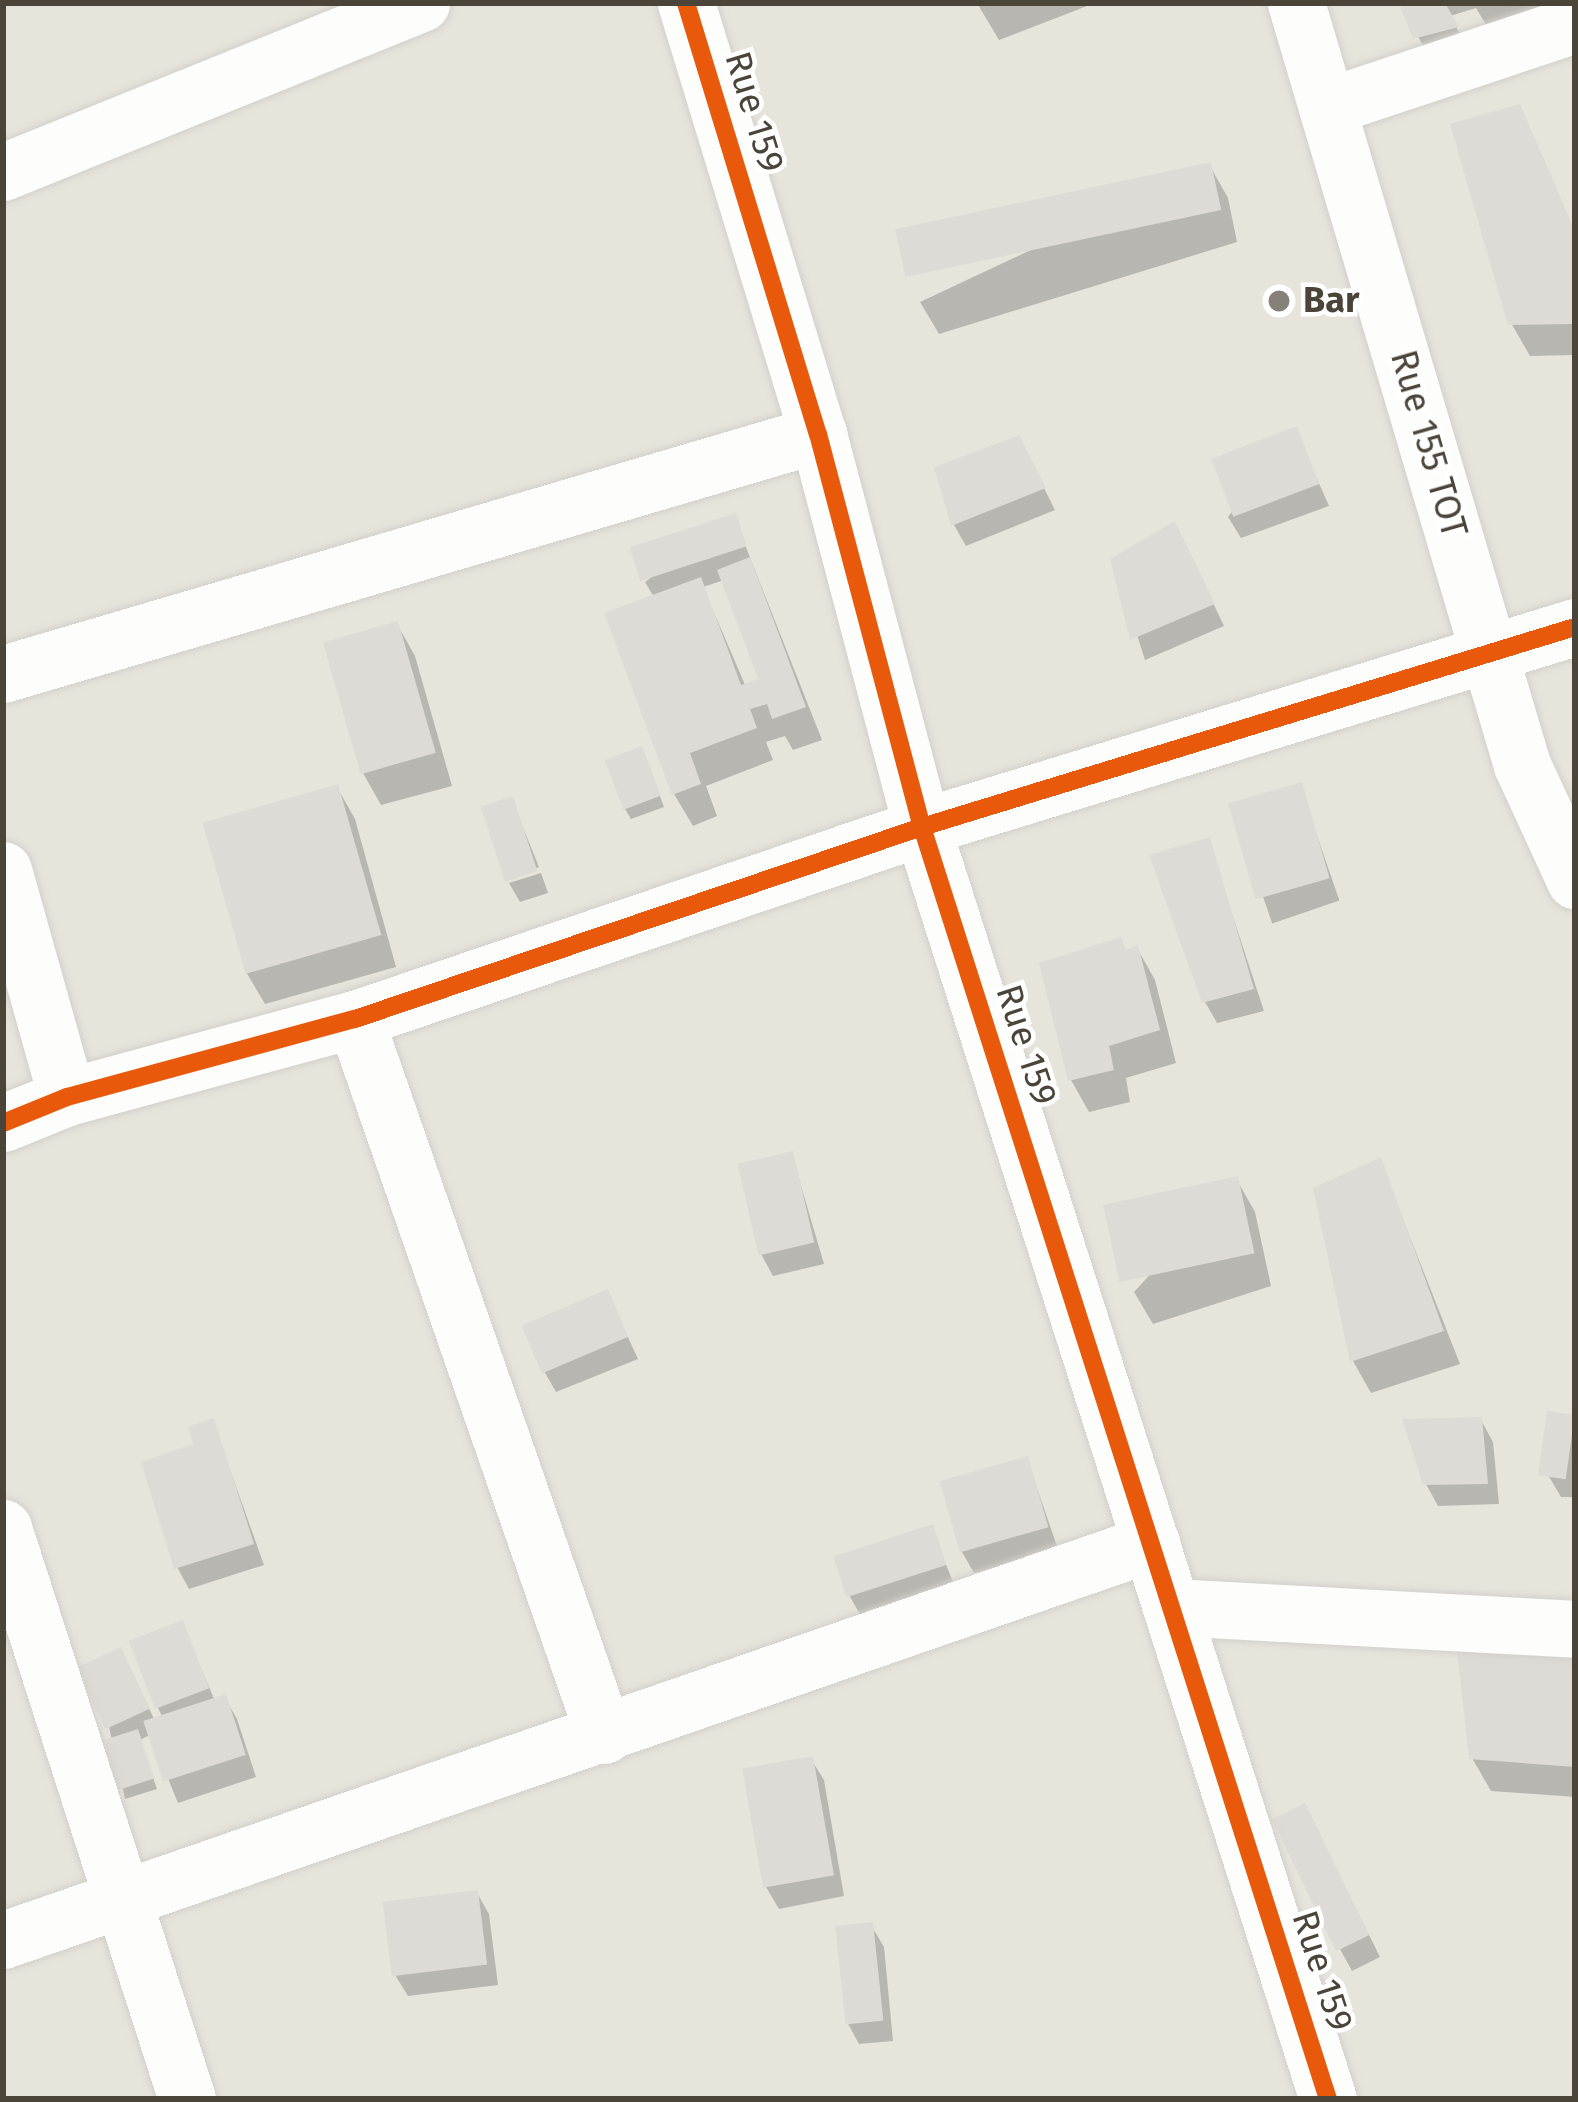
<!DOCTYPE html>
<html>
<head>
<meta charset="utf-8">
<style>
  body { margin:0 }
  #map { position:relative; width:1578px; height:2102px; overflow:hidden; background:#f4f2ee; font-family:"Fira Sans",sans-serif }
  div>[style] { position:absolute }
  .residential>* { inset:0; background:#e7e4dc; transform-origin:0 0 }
  .shadow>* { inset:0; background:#0003; transform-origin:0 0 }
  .building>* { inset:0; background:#dedbd6; transform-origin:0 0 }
  .roads { filter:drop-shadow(0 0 3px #d2d0cb) drop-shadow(0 0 3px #d2d0cb) }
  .minor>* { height:57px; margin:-28.5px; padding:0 28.5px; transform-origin:28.5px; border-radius:28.5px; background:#fdfdfc }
  .cycleway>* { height:18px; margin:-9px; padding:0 9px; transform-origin:9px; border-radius:9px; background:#e8590c }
  .dots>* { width:33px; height:33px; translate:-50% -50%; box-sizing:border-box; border:6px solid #fff; border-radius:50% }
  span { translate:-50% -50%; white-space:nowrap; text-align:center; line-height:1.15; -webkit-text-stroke:9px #fff; paint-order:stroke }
  .street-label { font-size:36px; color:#4b4439 }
  .poi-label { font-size:36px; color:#4b4439; font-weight:700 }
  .left { translate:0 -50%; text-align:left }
  .frame { position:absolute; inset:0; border:6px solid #4b4439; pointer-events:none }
</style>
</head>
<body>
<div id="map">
  <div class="residential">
    <div style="left:3px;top:3px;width:1572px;height:2096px"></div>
  </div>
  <div class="shadow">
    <div style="clip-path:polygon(977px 3px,1095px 3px,999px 40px)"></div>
    <div style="clip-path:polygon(1402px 3px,1554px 3px,1494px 38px,1476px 8px,1450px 16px,1474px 59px,1434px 69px)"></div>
    <div style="clip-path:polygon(1518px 108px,1575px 237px,1575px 355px,1530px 356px,1511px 323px)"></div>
    <div style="clip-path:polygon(1210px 166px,1228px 198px,1237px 242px,939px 334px,920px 302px)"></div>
    <div style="clip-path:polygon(1295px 429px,1329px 506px,1241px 538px,1228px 517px)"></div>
    <div style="clip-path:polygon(1030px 460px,1055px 510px,966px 546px,954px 525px)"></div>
    <div style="clip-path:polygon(evenodd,734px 517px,822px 740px,793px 750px,785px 736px,766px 742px,773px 760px,706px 786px,717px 816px,693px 826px,674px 794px,654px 597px,645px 582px,734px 517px,724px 580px,762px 681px,746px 687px,703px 587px,724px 580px)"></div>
    <div style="clip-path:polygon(1186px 546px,1224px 626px,1145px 660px,1113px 560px)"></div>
    <div style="clip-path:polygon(397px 624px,415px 656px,452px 786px,381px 805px,363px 773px)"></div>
    <div style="clip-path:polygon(646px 759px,664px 807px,631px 819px,625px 809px)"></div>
    <div style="left:1300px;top:786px;width:121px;height:71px;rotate:71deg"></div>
    <div style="clip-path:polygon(337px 787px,355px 819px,396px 967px,265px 1004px,246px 972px)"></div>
    <div style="clip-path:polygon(512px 800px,539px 867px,507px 878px)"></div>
    <div style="clip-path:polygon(1208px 841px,1264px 1011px,1217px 1023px,1205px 1002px)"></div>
    <div style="clip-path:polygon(541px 873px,548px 893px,520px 902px,509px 883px)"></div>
    <div style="clip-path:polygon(1137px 948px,1155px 980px,1176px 1063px,1126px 1078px,1130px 1102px,1089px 1112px,1071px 1080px,1127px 953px)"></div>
    <div style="clip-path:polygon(792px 1155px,824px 1264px,773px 1276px,761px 1254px)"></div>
    <div style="clip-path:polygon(1380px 1161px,1460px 1364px,1371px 1393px,1353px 1361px,1316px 1190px)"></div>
    <div style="clip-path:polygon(1237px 1180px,1255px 1212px,1271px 1286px,1153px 1324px,1134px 1292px)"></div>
    <div style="clip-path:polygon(607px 1292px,638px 1359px,556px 1392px,544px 1371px)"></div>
    <div style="clip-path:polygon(1575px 1418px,1575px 1497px,1561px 1497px,1548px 1475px)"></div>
    <div style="clip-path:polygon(1481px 1420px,1493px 1442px,1499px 1504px,1438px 1506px,1426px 1484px)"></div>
    <div style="clip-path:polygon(213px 1422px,264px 1565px,189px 1589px,177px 1567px,197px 1446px)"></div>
    <div style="clip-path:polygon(1027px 1459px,1058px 1549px,974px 1573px,962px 1552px)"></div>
    <div style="clip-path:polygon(931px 1527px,955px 1587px,861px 1616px,849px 1595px)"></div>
    <div style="clip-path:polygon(182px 1624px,215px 1701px,225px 1698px,237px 1719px,256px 1777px,178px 1803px,150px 1735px,140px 1740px,157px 1789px,125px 1799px,109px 1727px,132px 1672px,155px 1721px,163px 1718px,158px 1708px)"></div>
    <div style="clip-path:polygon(1575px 1661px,1575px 1797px,1491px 1791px,1472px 1758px)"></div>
    <div style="clip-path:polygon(811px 1759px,824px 1780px,844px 1896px,779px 1909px,766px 1887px)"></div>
    <div style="clip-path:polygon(1316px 1828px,1380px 1957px,1352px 1971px,1340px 1949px)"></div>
    <div style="clip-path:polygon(477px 1893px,489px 1914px,498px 1985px,408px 1996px,395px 1975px)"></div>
    <div style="clip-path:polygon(871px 1925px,884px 1947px,893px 2041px,859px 2044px,847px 2022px)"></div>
  </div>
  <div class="building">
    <div style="clip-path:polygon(1399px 3px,1445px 3px,1459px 27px,1413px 39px)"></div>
    <div style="clip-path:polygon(1520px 104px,1575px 231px,1575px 324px,1508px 325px,1450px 124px)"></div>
    <div style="left:1211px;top:162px;width:49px;height:323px;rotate:78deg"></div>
    <div style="left:1297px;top:426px;width:62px;height:92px;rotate:69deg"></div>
    <div style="clip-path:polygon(1019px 435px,1046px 488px,951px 526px,934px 467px)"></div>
    <div style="left:736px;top:513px;width:35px;height:112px;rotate:72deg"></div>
    <div style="clip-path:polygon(1175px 521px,1215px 604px,1130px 640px,1110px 559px)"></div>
    <div style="clip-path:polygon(750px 557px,806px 707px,772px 719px,767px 704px,750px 709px,757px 728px,690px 753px,701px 784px,672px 795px,604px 613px,701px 577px,741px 685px,758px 679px,717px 570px)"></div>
    <div style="left:398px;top:621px;width:137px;height:78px;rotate:74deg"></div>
    <div style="left:642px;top:746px;width:53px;height:40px;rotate:69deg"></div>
    <div style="left:1302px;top:782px;width:100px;height:77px;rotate:74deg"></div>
    <div style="left:338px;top:784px;width:157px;height:141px;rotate:74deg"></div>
    <div style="left:513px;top:796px;width:79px;height:34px;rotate:72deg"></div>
    <div style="clip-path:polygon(1210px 837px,1254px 989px,1202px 1003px,1149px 855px)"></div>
    <div style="clip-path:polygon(1121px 937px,1126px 950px,1138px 945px,1160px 1030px,1109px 1046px,1114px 1070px,1068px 1081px,1039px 963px)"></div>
    <div style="left:793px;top:1151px;width:94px;height:57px;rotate:77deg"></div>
    <div style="clip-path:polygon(1381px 1157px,1444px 1331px,1350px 1362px,1313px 1188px)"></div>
    <div style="left:1238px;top:1176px;width:79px;height:138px;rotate:78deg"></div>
    <div style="left:608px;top:1289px;width:52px;height:94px;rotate:67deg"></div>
    <div style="left:1547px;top:1411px;width:28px;height:65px;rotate:8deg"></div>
    <div style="clip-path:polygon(1482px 1417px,1488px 1484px,1423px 1485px,1402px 1419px)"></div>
    <div style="clip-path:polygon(214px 1418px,254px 1544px,174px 1569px,141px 1462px,193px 1444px,188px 1427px)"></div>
    <div style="left:1028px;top:1456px;width:74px;height:92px;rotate:74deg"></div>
    <div style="left:933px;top:1524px;width:43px;height:105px;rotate:72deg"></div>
    <div style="left:183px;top:1620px;width:73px;height:58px;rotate:69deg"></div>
    <div style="left:121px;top:1647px;width:68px;height:49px;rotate:65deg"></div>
    <div style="clip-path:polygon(1457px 1651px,1575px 1658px,1575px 1767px,1469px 1759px)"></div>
    <div style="left:226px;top:1694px;width:64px;height:87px;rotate:72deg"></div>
    <div style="left:138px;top:1729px;width:52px;height:39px;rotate:72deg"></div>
    <div style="left:813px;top:1756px;width:121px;height:72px;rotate:80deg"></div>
    <div style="left:1305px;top:1803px;width:147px;height:37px;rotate:64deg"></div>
    <div style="left:478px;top:1890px;width:75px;height:96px;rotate:83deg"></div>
    <div style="left:873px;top:1922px;width:99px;height:38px;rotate:84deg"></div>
  </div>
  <div class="roads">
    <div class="minor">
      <div style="left:686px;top:3px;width:451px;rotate:73deg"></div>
      <div style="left:818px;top:434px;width:407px;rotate:75.2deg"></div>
      <div style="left:922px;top:827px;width:1335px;rotate:72.3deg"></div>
      <div style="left:1296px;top:3px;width:795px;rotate:73.48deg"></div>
      <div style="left:1522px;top:765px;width:127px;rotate:65.3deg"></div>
      <div style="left:1329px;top:106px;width:259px;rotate:-18.4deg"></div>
      <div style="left:3px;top:172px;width:451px;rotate:-22deg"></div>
      <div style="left:3px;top:674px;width:850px;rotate:-16.41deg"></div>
      <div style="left:3px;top:870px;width:236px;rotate:74.3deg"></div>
      <div style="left:355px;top:1019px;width:758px;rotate:70.82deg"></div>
      <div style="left:3px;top:1123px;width:69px;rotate:-22.1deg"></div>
      <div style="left:67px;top:1097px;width:298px;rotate:-15.2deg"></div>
      <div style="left:355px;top:1019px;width:599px;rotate:-18.71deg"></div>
      <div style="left:922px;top:827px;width:683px;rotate:-17.03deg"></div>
      <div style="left:3px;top:1528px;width:600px;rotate:72.14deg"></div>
      <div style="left:1172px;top:1607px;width:404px;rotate:3.1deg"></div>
      <div style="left:3px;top:1940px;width:1215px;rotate:-19.08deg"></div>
    </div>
  </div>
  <div class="cycleway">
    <div style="left:686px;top:3px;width:451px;rotate:73deg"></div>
    <div style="left:818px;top:434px;width:407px;rotate:75.2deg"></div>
    <div style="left:922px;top:827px;width:1335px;rotate:72.3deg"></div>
    <div style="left:3px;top:1123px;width:69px;rotate:-22.1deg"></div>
    <div style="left:67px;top:1097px;width:298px;rotate:-15.2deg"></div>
    <div style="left:355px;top:1019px;width:599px;rotate:-18.71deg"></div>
    <div style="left:922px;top:827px;width:683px;rotate:-17.03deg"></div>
  </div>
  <div class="dots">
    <div style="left:1279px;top:301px;background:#868178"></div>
  </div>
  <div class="street-label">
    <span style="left:754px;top:112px;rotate:73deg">Rue 159</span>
    <span style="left:1428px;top:444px;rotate:74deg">Rue 155 TOT</span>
    <span style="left:1026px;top:1045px;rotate:72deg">Rue 159</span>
    <span style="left:1322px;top:1971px;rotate:72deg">Rue 159</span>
  </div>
  <div class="poi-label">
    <span class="left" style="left:1303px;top:301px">Bar</span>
  </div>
  <div class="frame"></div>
</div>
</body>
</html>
